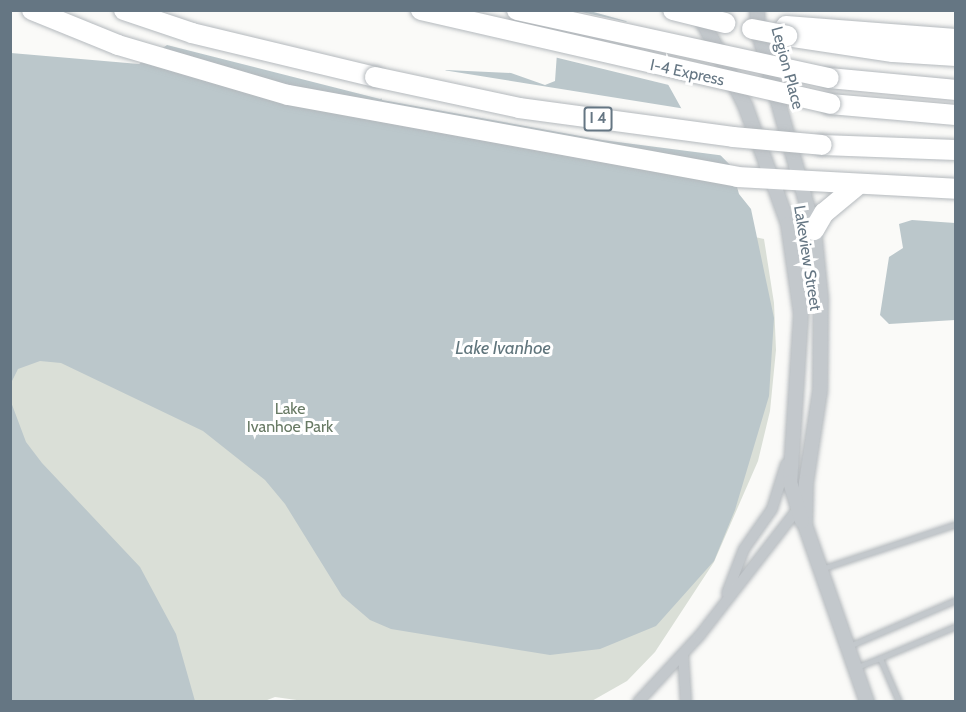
<!DOCTYPE html>
<html>
<head>
<meta charset="utf-8">
<style>
  body { margin:0 }
  #map { position:relative; width:966px; height:712px; overflow:hidden; background:#fafaf8; font-family:Cabin,sans-serif }
  div>[style] { position:absolute }
  .green>* { inset:0; background:#dadfd7 }
  .water>* { inset:0; background:#bbc7cb }
  .pier>* { inset:0; background:#fafaf8 }
  .roads { filter:drop-shadow(0 0 2px #b4b9bd) drop-shadow(0 0 2px #b4b9bd) }
  .service>* { height:5px; margin:-2.5px; padding:0 2.5px; transform-origin:2.5px; border-radius:2.5px; background:#c3c8cc }
  .minor>* { height:10px; margin:-5px; padding:0 5px; transform-origin:5px; border-radius:5px; background:#c3c8cc }
  .tertiary>* { height:14px; margin:-7px; padding:0 7px; transform-origin:7px; border-radius:7px; background:#c3c8cc }
  .motorway>* { height:20px; margin:-10px; padding:0 10px; transform-origin:10px; border-radius:10px; background:#fff }
  .bridges { filter:drop-shadow(0 0 2px #b4b9bd) drop-shadow(0 0 2px #b4b9bd) }
  .motorway-bridge>* { height:20px; margin:-10px; padding:0 10px; transform-origin:10px; border-radius:10px; background:#fff }
  span { translate:-50% -50%; white-space:nowrap; text-align:center; line-height:1.15; -webkit-text-stroke:6px #fff; paint-order:stroke }
  .shield-label span { padding:2px 4px; background:#fff; border:2px solid; border-radius:4px; -webkit-text-stroke-width:0 }
  .shield-label { font-size:15px; color:#657683; font-weight:700 }
  .street-label { font-size:16px; color:#657683 }
  .park-label { font-size:16px; color:#687a64 }
  .water-label { font-size:18px; color:#60757c; font-style:italic }
  .frame { position:absolute; inset:0; border:12px solid #657683; pointer-events:none }
</style>
</head>
<body>
<div id="map">
  <div class="green">
    <div style="clip-path:polygon(11px 73px,764px 239px,774px 303px,776px 350px,770px 411px,758px 461px,714px 562px,655px 652px,627px 681px,590px 702px,311px 702px,275px 697px,262px 702px,11px 702px)"></div>
  </div>
  <div class="water">
    <div style="clip-path:polygon(560px 11px,590px 11px,626px 21px,649px 50px,690px 124px,731px 166px,739px 194px,751px 209px,774px 318px,769px 396px,735px 510px,714px 561px,656px 626px,600px 649px,550px 655px,391px 629px,370px 620px,342px 596px,285px 504px,265px 480px,203px 431px,61px 363px,40px 361px,18px 369px,11px 383px,11px 402px,11px 53px,139px 64px,167px 45px,380px 99px,431px 84px,446px 70px,511px 73px,545px 85px,555px 81px)"></div>
    <div style="clip-path:polygon(912px 220px,955px 223px,955px 320px,889px 324px,880px 315px,889px 257px,903px 248px,899px 224px)"></div>
    <div style="clip-path:polygon(11px 402px,26px 442px,42px 463px,140px 567px,176px 634px,195px 701px,11px 701px)"></div>
  </div>
  <div class="pier">
    <div style="clip-path:polygon(557px 10px,577px 11px,631px 23px,673px 86px,554px 57px)"></div>
    <div style="clip-path:polygon(443px 70px,686px 109px,726px 156px,602px 140px,382px 100px,381px 95px,429px 81px)"></div>
  </div>
  <div class="roads">
    <div class="service">
      <div style="left:821px;top:569px;width:142px;rotate:-18.4deg"></div>
      <div style="left:849px;top:646px;width:116px;rotate:-23.3deg"></div>
      <div style="left:857px;top:667px;width:25px;rotate:-21deg"></div>
      <div style="left:899px;top:702px;width:48px;rotate:-113.4deg"></div>
      <div style="left:880px;top:658px;width:82px;rotate:-22.8deg"></div>
    </div>
    <div class="minor">
      <div style="left:727px;top:593px;width:47px;rotate:-68.9deg"></div>
      <div style="left:744px;top:549px;width:49px;rotate:-55deg"></div>
      <div style="left:772px;top:509px;width:47px;rotate:-72.7deg"></div>
      <div style="left:683px;top:654px;width:48px;rotate:86.4deg"></div>
      <div style="left:638px;top:702px;width:91px;rotate:-47.2deg"></div>
      <div style="left:700px;top:635px;width:163px;rotate:-52.2deg"></div>
    </div>
    <div class="tertiary">
      <div style="left:757px;top:10px;width:20px;rotate:87deg"></div>
      <div style="left:758px;top:30px;width:208px;rotate:74.4deg"></div>
      <div style="left:814px;top:230px;width:69px;rotate:84.2deg"></div>
      <div style="left:821px;top:299px;width:92px;rotate:90.6deg"></div>
      <div style="left:820px;top:391px;width:92px;rotate:98.7deg"></div>
      <div style="left:806px;top:482px;width:43px;rotate:91.3deg"></div>
      <div style="left:805px;top:525px;width:188px;rotate:70.7deg"></div>
      <div style="left:699px;top:14px;width:102px;rotate:63.2deg"></div>
      <div style="left:745px;top:105px;width:127px;rotate:70.1deg"></div>
      <div style="left:788px;top:224px;width:91px;rotate:81.8deg"></div>
      <div style="left:801px;top:314px;width:168px;rotate:93.7deg"></div>
      <div style="left:790px;top:482px;width:41px;rotate:72.9deg"></div>
    </div>
    <div class="motorway">
      <div style="left:32px;top:10px;width:93px;rotate:22.1deg"></div>
      <div style="left:118px;top:45px;width:177px;rotate:16.4deg"></div>
      <div style="left:288px;top:95px;width:456px;rotate:10.3deg"></div>
      <div style="left:737px;top:177px;width:219px;rotate:3.1deg"></div>
      <div style="left:124px;top:10px;width:72px;rotate:18.7deg"></div>
      <div style="left:192px;top:33px;width:188px;rotate:13.5deg"></div>
      <div style="left:786px;top:26px;width:170px;rotate:4.4deg"></div>
      <div style="left:787px;top:36px;width:107px;rotate:8.6deg"></div>
      <div style="left:893px;top:52px;width:63px;rotate:3.6deg"></div>
      <div style="left:829px;top:78px;width:128px;rotate:5.4deg"></div>
      <div style="left:830px;top:104px;width:126px;rotate:5deg"></div>
      <div style="left:822px;top:145px;width:134px;rotate:2.1deg"></div>
      <div style="left:814px;top:230px;width:20px;rotate:-60deg"></div>
      <div style="left:824px;top:213px;width:45px;rotate:-39.6deg"></div>
    </div>
  </div>
  <div class="bridges">
    <div class="motorway-bridge">
      <div style="left:421px;top:10px;width:420px;rotate:12.9deg"></div>
      <div style="left:517px;top:10px;width:319px;rotate:12.3deg"></div>
      <div style="left:673px;top:10px;width:54px;rotate:14deg"></div>
      <div style="left:752px;top:29px;width:36px;rotate:11deg"></div>
      <div style="left:375px;top:77px;width:147px;rotate:12.1deg"></div>
      <div style="left:519px;top:108px;width:216px;rotate:7.7deg"></div>
      <div style="left:733px;top:137px;width:89px;rotate:5.1deg"></div>
    </div>
  </div>
  <div class="shield-label">
    <span style="left:598px;top:119px">I 4</span>
  </div>
  <div class="street-label">
    <span style="left:787px;top:68px;rotate:75deg">Legion Place</span>
    <span style="left:687px;top:73px;rotate:12deg">I-4 Express</span>
    <span style="left:807px;top:258px;rotate:81deg">Lakeview Street</span>
  </div>
  <div class="park-label">
    <span style="left:290px;top:418px">Lake<br>Ivanhoe Park</span>
  </div>
  <div class="water-label">
    <span style="left:503px;top:348px">Lake Ivanhoe</span>
  </div>
  <div class="frame"></div>
</div>
</body>
</html>
